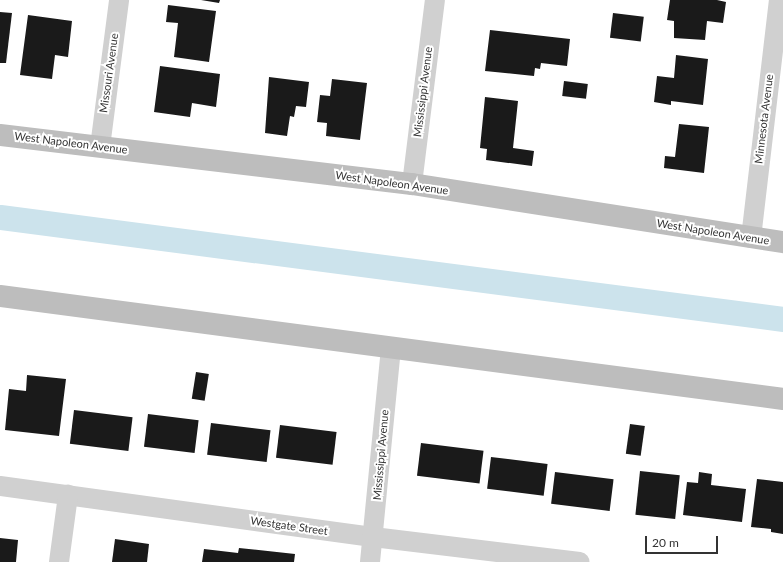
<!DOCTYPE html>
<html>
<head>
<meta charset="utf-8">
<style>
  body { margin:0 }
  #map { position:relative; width:783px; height:562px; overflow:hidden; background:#fff; font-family:Lato,sans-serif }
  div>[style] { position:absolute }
  .canal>* { height:25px; margin:-12.5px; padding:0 12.5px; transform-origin:12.5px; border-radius:12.5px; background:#cce3ec }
  .building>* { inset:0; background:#1a1a1a; transform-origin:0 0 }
  .minor>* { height:20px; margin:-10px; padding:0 10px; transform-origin:10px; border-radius:10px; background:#d0d0d0 }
  .secondary>* { height:22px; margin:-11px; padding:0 11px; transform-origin:11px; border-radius:11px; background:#bdbdbd }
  span { translate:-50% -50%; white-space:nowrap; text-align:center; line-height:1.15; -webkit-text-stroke:4px #fff; paint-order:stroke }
  .street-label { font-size:11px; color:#333 }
  .scale { position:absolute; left:645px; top:536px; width:73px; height:18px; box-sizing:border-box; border:2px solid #333; border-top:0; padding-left:5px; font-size:12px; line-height:14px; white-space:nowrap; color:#333; -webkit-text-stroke:3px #fff; paint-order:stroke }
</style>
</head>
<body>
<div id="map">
  <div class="canal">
    <div style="left:0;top:217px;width:790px;rotate:7.42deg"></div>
  </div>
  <div class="building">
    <div style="clip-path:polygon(201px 0,220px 0,219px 3px)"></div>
    <div style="clip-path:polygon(670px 0,717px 0,726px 2px,723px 23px,707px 21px,705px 40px,674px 38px,674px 21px,667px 20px)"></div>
    <div style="clip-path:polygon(168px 5px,216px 11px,209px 62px,174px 57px,178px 23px,166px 22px)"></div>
    <div style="clip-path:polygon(0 12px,12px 13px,6px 63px,0 63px)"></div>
    <div style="left:613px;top:13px;width:31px;height:25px;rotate:7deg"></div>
    <div style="clip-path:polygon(28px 15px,72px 21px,68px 57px,55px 55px,52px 79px,20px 75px)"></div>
    <div style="clip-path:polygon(490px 30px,570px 39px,567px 66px,541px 63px,540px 69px,535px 68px,534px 76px,485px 71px)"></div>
    <div style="clip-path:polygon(676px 55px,708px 59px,703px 105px,671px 101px,671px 105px,654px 102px,657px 76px,674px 78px)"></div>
    <div style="clip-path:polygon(160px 66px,220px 74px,216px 107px,192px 103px,190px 117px,154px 112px)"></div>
    <div style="clip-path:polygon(269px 77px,309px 82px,306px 107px,296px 106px,294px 117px,290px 116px,287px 136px,265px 133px)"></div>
    <div style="clip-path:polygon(332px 79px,367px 83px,360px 140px,326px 136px,327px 123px,317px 122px,320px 95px,330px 96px)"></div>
    <div style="left:564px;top:81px;width:24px;height:15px;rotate:7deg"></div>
    <div style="clip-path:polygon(485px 97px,518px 101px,513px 148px,534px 151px,532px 166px,486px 160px,487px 149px,480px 148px)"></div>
    <div style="clip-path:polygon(679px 124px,709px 127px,704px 173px,664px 168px,665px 156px,675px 157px)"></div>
    <div style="left:196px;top:372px;width:13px;height:27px;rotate:9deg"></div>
    <div style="clip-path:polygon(27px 375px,66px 379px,59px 436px,5px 430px,9px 389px,26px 391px)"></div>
    <div style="left:74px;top:410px;width:59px;height:34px;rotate:7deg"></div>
    <div style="left:148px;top:414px;width:51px;height:33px;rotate:7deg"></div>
    <div style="left:211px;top:423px;width:60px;height:32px;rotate:7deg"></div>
    <div style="left:630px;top:424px;width:15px;height:30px;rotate:8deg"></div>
    <div style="left:280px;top:425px;width:57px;height:33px;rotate:7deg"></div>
    <div style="left:421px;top:443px;width:63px;height:33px;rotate:7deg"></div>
    <div style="left:491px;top:457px;width:57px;height:32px;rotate:7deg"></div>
    <div style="left:640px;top:471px;width:40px;height:44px;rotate:6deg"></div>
    <div style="left:555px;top:472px;width:59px;height:32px;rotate:7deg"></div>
    <div style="clip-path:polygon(699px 472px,712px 474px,711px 485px,746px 489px,742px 522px,683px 515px,687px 482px,698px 483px)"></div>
    <div style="clip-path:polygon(757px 479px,783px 482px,783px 534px,771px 532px,771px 529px,751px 527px)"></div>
    <div style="clip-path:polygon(0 538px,18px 540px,16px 562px,0 562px)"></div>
    <div style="clip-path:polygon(115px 539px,149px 544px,147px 562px,112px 562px)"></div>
    <div style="clip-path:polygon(239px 548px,295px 554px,294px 562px,202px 562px,204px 549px,238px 553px)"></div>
  </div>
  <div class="minor">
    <div style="left:100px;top:147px;width:148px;rotate:-82.6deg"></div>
    <div style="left:412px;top:184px;width:185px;rotate:-82.9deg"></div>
    <div style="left:751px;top:238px;width:240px;rotate:-83.3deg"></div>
    <div style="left:0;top:486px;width:376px;rotate:7.8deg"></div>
    <div style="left:373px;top:537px;width:208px;rotate:6.9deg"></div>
    <div style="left:59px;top:562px;width:68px;rotate:-82.3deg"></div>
    <div style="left:370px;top:562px;width:215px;rotate:-84.4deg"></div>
  </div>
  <div class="secondary">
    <div style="left:0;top:135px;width:415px;rotate:6.8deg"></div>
    <div style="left:412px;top:184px;width:376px;rotate:8.9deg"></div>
    <div style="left:0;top:296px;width:790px;rotate:7.49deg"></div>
  </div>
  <div class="street-label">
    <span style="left:109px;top:73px;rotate:-82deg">Missouri Avenue</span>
    <span style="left:423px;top:92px;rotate:-83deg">Mississippi Avenue</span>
    <span style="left:764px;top:119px;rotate:-83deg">Minnesota Avenue</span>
    <span style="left:71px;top:143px;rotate:7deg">West Napoleon Avenue</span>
    <span style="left:392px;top:183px;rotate:8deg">West Napoleon Avenue</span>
    <span style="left:713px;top:232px;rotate:9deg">West Napoleon Avenue</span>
    <span style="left:381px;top:455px;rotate:-85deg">Mississippi Avenue</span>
    <span style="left:289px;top:526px;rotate:8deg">Westgate Street</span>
  </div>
  <div class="scale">20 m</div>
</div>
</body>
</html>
